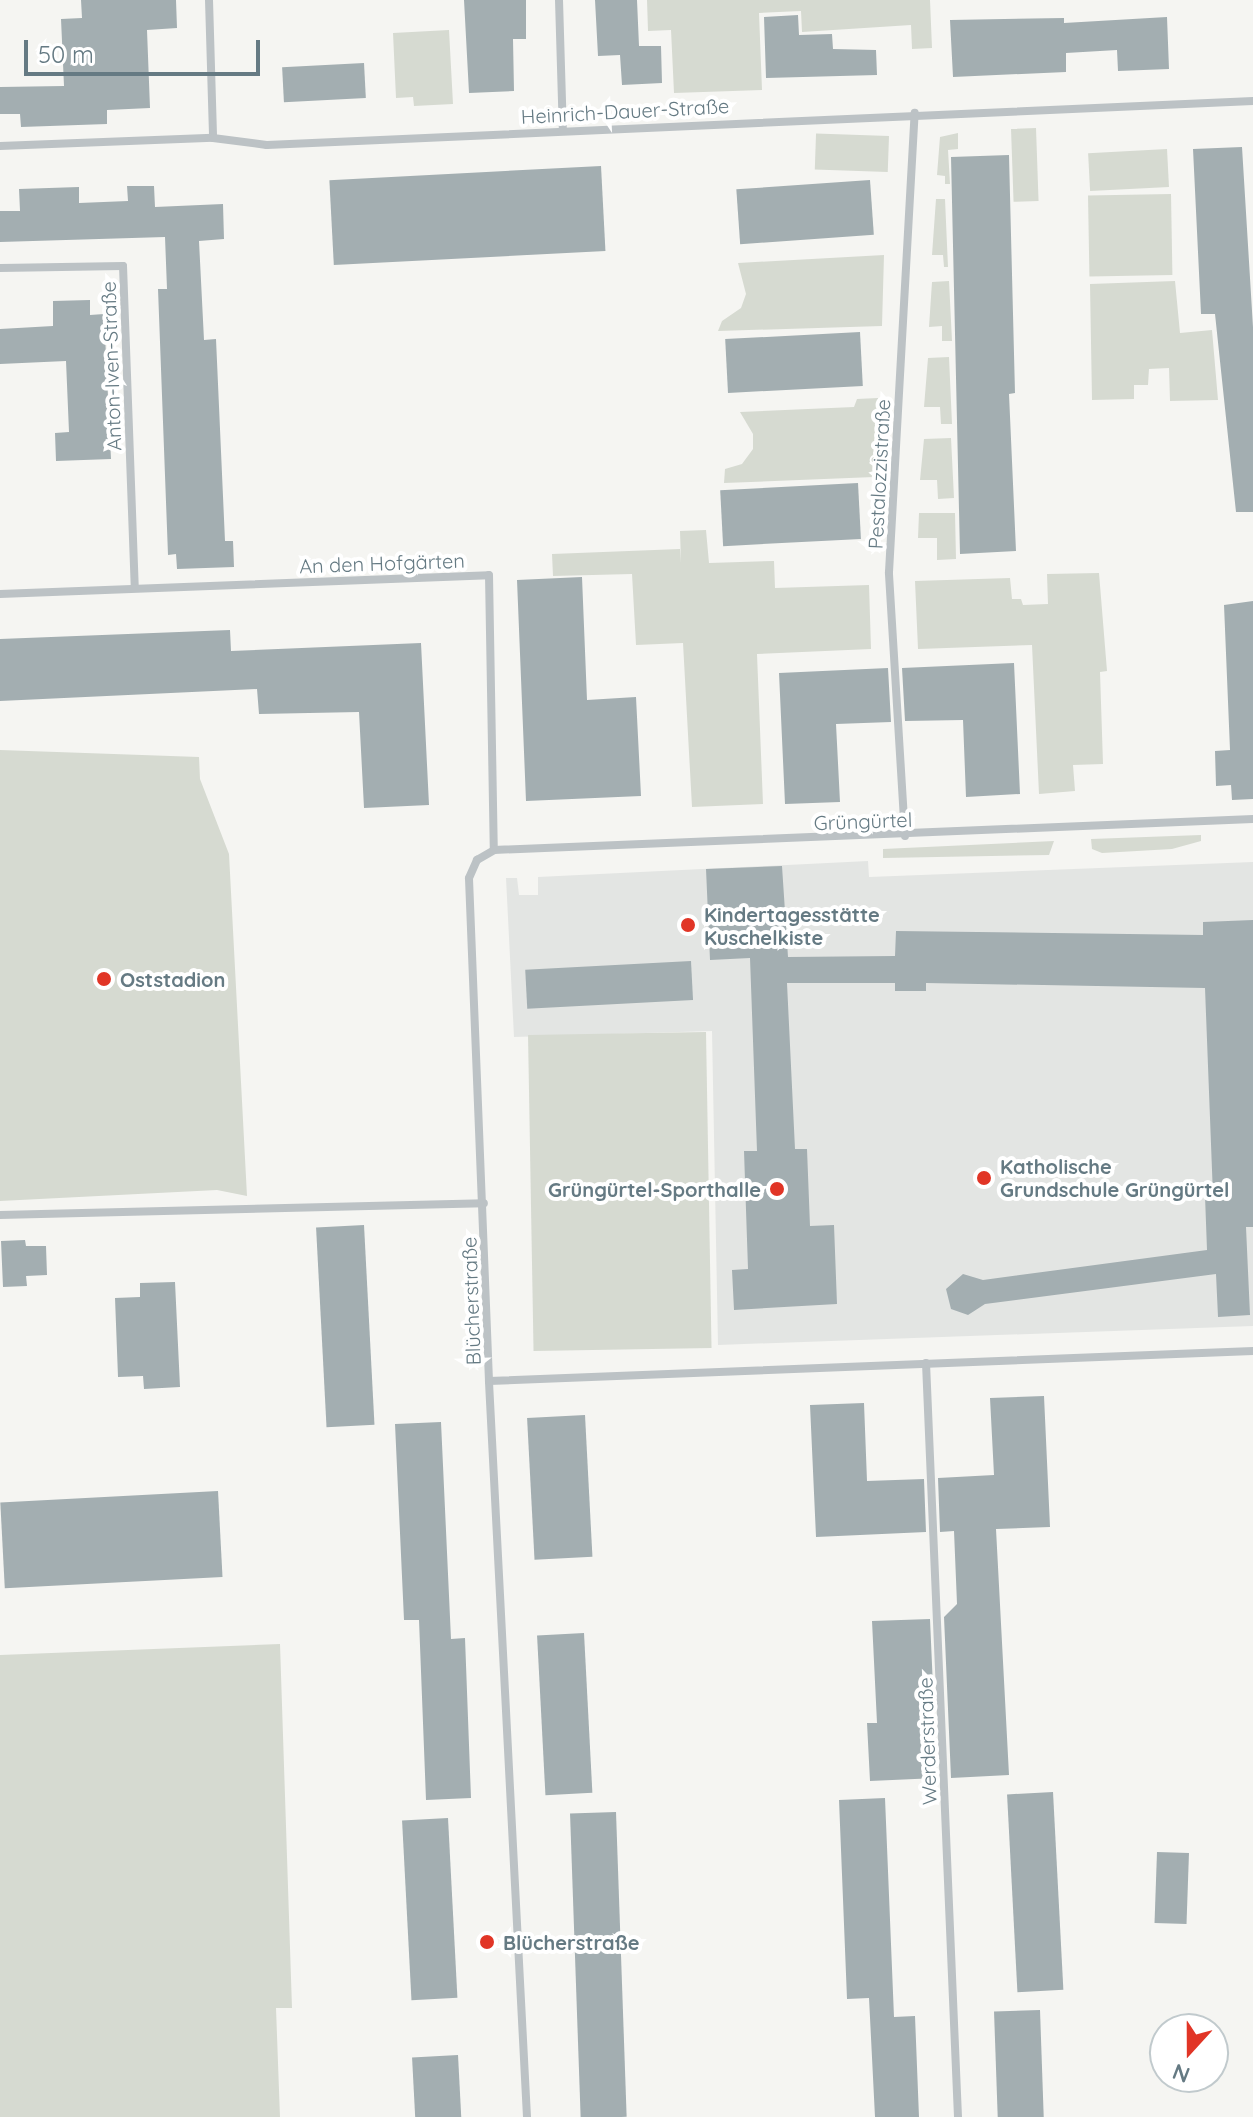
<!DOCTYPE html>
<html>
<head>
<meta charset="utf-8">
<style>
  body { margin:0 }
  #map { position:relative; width:1253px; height:2117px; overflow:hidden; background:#f5f5f2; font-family:Quicksand,sans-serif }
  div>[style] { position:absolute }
  .built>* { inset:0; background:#e3e5e3 }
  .green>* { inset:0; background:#d6dad1; transform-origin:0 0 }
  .building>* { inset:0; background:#a3aeb1; transform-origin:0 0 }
  .minor>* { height:8px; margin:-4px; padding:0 4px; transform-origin:4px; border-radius:4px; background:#bcc2c5 }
  .dots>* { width:22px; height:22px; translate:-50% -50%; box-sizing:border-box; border:4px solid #fff; border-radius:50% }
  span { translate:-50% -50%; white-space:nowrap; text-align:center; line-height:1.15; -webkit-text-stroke:8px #fff; paint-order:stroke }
  .street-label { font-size:20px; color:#657a83 }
  .poi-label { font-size:20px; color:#657a83; font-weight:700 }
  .left { translate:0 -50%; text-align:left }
  .right { translate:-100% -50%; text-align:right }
  .north { position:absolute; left:1149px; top:2013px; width:80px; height:80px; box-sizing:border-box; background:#fff; border:2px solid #c1cacd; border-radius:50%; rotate:201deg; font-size:22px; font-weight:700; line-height:32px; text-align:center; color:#657a83 }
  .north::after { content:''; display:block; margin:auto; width:28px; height:36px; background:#e13526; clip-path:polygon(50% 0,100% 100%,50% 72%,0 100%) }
  .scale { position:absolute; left:24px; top:40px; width:236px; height:36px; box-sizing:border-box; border:4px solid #657a83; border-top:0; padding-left:10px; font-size:24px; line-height:28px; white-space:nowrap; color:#657a83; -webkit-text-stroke:6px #fff; paint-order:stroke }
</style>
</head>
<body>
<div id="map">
  <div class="built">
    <div style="clip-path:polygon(868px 861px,869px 877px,1253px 862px,1253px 1326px,718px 1345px,712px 1031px,514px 1037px,506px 878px,517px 878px,519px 895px,538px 895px,538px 877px)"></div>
  </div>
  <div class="green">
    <div style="clip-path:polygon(647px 0,930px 0,932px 48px,912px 49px,911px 25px,802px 32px,801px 11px,759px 13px,762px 90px,674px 93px,671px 30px,648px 31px)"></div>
    <div style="clip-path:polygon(449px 30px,453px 104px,414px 106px,413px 97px,396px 98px,393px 33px)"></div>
    <div style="left:1036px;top:128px;width:73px;height:25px;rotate:88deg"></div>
    <div style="clip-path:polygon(958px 133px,958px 149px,948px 150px,950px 184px,945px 184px,945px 176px,937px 175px,940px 137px)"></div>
    <div style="left:889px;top:136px;width:36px;height:73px;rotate:92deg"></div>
    <div style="left:1167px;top:149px;width:38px;height:79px;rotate:87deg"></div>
    <div style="left:1171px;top:194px;width:81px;height:83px;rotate:89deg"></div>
    <div style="clip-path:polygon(936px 199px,945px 199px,948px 267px,944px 267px,943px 255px,932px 255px)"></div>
    <div style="clip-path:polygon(884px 255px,882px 326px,718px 331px,722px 321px,741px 308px,746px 294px,738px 263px)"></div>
    <div style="clip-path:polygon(949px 281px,952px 341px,942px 341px,942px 326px,929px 327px,932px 282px)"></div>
    <div style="clip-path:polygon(1175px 281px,1180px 333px,1212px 330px,1218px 400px,1170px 401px,1169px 368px,1149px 369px,1148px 385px,1134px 385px,1134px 399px,1092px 400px,1090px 284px)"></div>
    <div style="clip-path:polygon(949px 357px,952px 424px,941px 424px,940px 407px,924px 407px,928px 358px)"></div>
    <div style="clip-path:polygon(878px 398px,874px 477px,724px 483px,725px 469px,742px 464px,753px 449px,753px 434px,740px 412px,854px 407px,857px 399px)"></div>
    <div style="clip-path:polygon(951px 438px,954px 498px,938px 499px,937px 480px,920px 480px,924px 439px)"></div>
    <div style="clip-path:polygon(919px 513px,955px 513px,956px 559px,937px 560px,937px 538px,918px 538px)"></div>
    <div style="clip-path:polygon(706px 530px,709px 563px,774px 561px,775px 588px,869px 585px,871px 649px,757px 654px,763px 804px,692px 807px,683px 643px,636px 645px,632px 574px,553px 576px,552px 554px,680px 549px,681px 563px,680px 531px)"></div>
    <div style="clip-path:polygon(1099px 573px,1107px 671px,1100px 672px,1103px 764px,1073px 765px,1075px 791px,1039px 794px,1032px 645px,918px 649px,915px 581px,1010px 578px,1012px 599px,1021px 599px,1023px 605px,1048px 604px,1047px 574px)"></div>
    <div style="clip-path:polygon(0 750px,199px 757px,200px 779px,229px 854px,247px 1196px,217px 1190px,0 1201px)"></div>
    <div style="clip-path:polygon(1201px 835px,1201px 841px,1172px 849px,1102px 853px,1092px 849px,1091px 839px)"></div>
    <div style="clip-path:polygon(1054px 841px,1049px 855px,883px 858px,883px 849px)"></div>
    <div style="left:706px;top:1032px;width:316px;height:178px;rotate:89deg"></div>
    <div style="clip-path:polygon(280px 1644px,292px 2008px,276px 2008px,280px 2117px,0 2117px,0 1655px)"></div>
  </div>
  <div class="building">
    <div style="clip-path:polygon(81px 0,176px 0,177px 28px,147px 30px,150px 108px,107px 110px,107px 124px,21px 127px,20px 114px,0 114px,0 87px,64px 86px,61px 19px,82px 18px)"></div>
    <div style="clip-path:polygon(464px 0,526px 0,526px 39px,513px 39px,514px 91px,469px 93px)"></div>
    <div style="clip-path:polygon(595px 0,637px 0,639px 46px,661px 46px,662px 83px,622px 85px,620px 55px,598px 56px)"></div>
    <div style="clip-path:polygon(798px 15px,799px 35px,832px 34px,833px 49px,876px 50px,877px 75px,766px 78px,764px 17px)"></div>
    <div style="clip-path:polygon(1167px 17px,1169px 69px,1118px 71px,1117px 50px,1066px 53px,1066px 72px,953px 77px,950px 20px,1064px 18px,1064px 23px)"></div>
    <div style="left:364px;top:63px;width:35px;height:82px;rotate:87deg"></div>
    <div style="clip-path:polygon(1242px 147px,1253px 327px,1253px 512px,1236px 512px,1215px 314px,1201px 314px,1193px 149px)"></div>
    <div style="clip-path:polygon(1009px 155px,1015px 393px,1009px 394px,1016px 551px,960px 554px,951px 157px)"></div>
    <div style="left:601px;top:166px;width:85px;height:272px;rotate:87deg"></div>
    <div style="left:870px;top:180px;width:55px;height:134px;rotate:86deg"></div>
    <div style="clip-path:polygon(127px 186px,154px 186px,155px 207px,223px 204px,224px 239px,199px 241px,204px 340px,216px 339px,225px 541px,233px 541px,234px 567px,177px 569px,176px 554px,168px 555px,158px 289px,167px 289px,165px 237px,0 242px,0 211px,20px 211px,19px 189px,79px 187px,79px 203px,128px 201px)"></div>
    <div style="clip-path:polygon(90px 300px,90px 315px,104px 314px,111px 459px,56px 461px,55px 433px,69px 432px,66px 361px,0 364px,0 329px,53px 326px,53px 301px)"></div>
    <div style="left:860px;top:332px;width:54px;height:135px;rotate:87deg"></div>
    <div style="left:858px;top:483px;width:56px;height:138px;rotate:87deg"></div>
    <div style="clip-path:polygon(582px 577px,587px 700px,636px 697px,641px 796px,526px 801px,517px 580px)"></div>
    <div style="clip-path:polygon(1253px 601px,1253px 799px,1232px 800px,1231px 785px,1216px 786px,1215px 751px,1230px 750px,1224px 605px)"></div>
    <div style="clip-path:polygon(230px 630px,231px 651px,421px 643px,429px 805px,364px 808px,359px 712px,259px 714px,257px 689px,0 701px,0 639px)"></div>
    <div style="clip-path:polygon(1014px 663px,1020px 794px,966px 797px,963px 720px,905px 721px,902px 668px)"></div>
    <div style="clip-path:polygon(888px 668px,891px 722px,836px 724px,840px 802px,785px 804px,779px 673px)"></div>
    <div style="clip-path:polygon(782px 866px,788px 957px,895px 956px,896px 931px,1203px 935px,1203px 922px,1253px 920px,1253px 1227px,1246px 1227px,1250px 1315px,1218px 1317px,1216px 1274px,985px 1304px,968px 1315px,951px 1309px,946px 1289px,963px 1274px,983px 1280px,1207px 1250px,1205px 1196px,1213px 1196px,1205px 988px,926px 983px,926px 991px,895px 991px,895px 983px,787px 983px,795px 1149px,807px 1149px,810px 1226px,834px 1225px,837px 1304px,734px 1310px,732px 1270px,748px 1269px,744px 1151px,757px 1151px,750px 958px,710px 960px,706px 869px)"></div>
    <div style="left:691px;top:961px;width:39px;height:166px;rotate:87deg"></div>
    <div style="left:364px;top:1225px;width:200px;height:48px;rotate:87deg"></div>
    <div style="clip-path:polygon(25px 1240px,26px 1246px,46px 1246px,47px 1275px,26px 1276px,27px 1286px,3px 1287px,1px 1241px)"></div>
    <div style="clip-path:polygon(175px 1282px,180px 1387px,144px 1389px,143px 1376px,118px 1377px,115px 1298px,140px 1297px,140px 1283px)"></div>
    <div style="clip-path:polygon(1044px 1396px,1050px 1527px,996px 1529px,1009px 1775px,951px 1778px,944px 1617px,957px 1604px,954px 1531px,940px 1532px,938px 1478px,994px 1475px,990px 1398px)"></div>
    <div style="clip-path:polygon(864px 1403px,867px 1481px,924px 1479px,926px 1532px,816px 1537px,810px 1405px)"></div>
    <div style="left:585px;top:1415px;width:142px;height:58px;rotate:87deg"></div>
    <div style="clip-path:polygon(441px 1422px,451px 1639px,465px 1638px,471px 1798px,426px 1800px,419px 1620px,404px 1620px,395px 1424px)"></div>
    <div style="left:218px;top:1491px;width:86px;height:218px;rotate:87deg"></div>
    <div style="clip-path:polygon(930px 1619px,937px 1778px,870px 1781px,867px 1723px,877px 1723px,872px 1621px)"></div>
    <div style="left:584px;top:1633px;width:160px;height:47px;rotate:87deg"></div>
    <div style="left:1053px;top:1792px;width:198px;height:46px;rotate:87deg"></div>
    <div style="clip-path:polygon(885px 1798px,894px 2017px,915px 2016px,919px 2117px,875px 2117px,869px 1998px,847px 1999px,839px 1800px)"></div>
    <div style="left:616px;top:1812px;width:305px;height:46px;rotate:88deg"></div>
    <div style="left:448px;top:1818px;width:180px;height:46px;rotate:87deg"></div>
    <div style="left:1157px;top:1852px;width:32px;height:71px;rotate:2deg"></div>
    <div style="left:1040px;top:2010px;width:107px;height:46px;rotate:88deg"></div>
    <div style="left:458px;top:2055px;width:62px;height:46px;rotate:87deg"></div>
  </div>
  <div class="minor">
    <div style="left:209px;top:0;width:138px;rotate:88.3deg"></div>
    <div style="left:559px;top:0;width:131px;rotate:88.3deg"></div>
    <div style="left:0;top:146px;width:213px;rotate:-2.2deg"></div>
    <div style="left:213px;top:138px;width:54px;rotate:7.4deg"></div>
    <div style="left:267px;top:145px;width:987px;rotate:-2.56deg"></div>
    <div style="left:0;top:268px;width:123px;rotate:-0.9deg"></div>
    <div style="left:123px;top:266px;width:322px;rotate:87.9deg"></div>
    <div style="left:0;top:594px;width:489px;rotate:-2.2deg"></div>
    <div style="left:489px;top:575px;width:275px;rotate:89deg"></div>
    <div style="left:905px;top:836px;width:264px;rotate:-93.5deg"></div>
    <div style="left:889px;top:572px;width:460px;rotate:-86.8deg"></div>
    <div style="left:0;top:1215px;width:484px;rotate:-1.4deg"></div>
    <div style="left:926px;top:1363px;width:755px;rotate:87.57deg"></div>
    <div style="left:489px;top:1381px;width:765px;rotate:-2.25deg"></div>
    <div style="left:527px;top:2117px;width:737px;rotate:-92.96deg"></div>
    <div style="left:489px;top:1381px;width:503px;rotate:-92.28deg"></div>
    <div style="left:469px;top:878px;width:20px;rotate:-66deg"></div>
    <div style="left:477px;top:860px;width:20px;rotate:-30deg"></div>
    <div style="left:494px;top:850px;width:760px;rotate:-2.34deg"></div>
  </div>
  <div class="dots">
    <div style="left:688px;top:925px;background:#e13526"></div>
    <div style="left:104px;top:979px;background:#e13526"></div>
    <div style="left:984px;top:1178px;background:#e13526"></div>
    <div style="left:777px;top:1189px;background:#e13526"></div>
    <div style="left:487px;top:1942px;background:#e13526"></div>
  </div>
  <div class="street-label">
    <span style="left:625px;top:111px;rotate:-3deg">Heinrich-Dauer-Straße</span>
    <span style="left:111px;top:366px;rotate:-92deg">Anton-Iven-Straße</span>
    <span style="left:879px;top:474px;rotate:-87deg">Pestalozzistraße</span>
    <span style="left:382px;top:563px;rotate:-2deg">An den Hofgärten</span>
    <span style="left:863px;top:821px;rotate:-2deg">Grüngürtel</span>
    <span style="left:471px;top:1301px;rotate:-92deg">Blücherstraße</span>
    <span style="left:927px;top:1741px;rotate:-92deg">Werderstraße</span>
  </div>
  <div class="poi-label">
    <span class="left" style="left:704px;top:926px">Kindertagesstätte<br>Kuschelkiste</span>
    <span class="left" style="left:120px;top:979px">Oststadion</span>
    <span class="left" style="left:1000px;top:1178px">Katholische<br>Grundschule Grüngürtel</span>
    <span class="right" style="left:761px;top:1189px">Grüngürtel-Sporthalle</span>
    <span class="left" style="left:503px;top:1942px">Blücherstraße</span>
  </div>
  <div class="north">N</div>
  <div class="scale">50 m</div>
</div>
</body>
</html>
